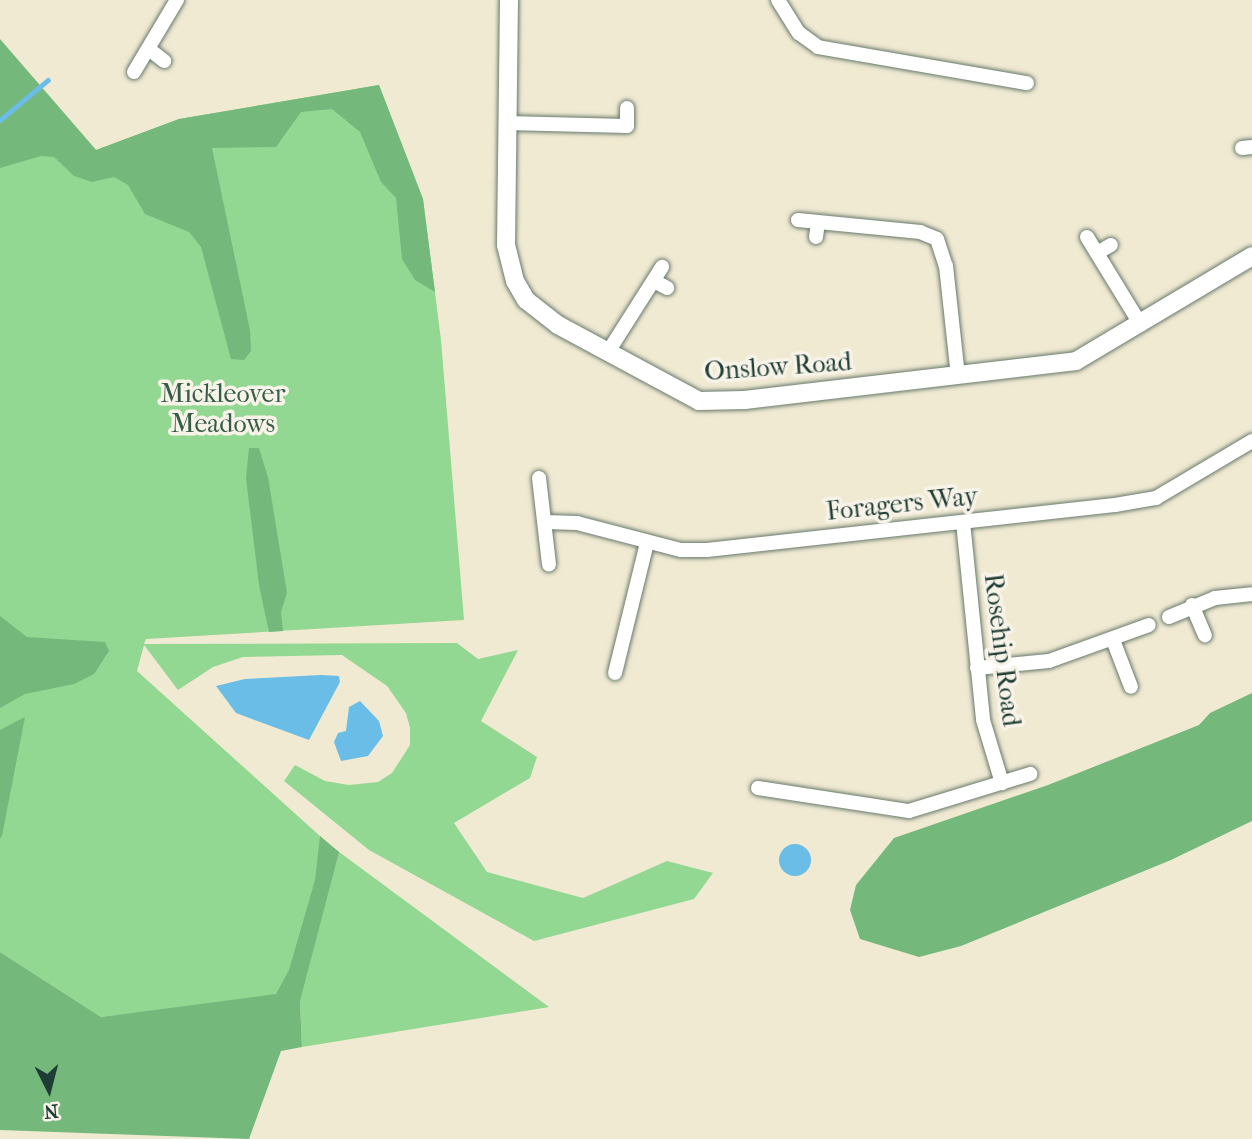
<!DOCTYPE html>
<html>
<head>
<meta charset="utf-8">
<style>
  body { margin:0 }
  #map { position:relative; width:1252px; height:1139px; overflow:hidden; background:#f0ead3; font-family:"IM FELL French Canon",serif }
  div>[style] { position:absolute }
  .green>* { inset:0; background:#92d892 }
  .forest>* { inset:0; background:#75b87c }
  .water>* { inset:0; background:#6abde6 }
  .round { border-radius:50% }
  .stream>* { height:4.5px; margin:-2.25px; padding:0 2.25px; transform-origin:2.25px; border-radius:2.25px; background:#6abde6 }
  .roads { filter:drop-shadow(0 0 2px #687a6c) drop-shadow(0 0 2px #687a6c) }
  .minor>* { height:14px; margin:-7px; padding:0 7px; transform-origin:7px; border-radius:7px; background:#fff }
  .tertiary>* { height:18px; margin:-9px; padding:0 9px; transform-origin:9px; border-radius:9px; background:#fff }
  span { translate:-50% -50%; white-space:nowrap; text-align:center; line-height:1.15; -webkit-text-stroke:7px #f7f3e8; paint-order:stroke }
  .street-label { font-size:26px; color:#1f3d34 }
  .park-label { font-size:26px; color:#365c47 }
  .north { position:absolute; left:14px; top:1055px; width:70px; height:70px; -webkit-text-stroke:5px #f7f3e8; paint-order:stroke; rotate:174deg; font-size:19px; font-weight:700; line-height:28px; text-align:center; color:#1f3d34 }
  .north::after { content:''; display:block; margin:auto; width:24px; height:32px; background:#1f3d34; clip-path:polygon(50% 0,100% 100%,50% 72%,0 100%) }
</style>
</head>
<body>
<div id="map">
  <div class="green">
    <div style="clip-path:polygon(379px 85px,423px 199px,441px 340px,464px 620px,146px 639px,144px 644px,457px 643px,478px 659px,518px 650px,481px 721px,537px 757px,530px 778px,454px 823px,487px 872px,583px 898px,667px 861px,713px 873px,694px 899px,534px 941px,369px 850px,284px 781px,295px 765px,325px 781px,349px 785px,378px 782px,392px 773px,410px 745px,410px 728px,406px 713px,387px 686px,342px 655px,243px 657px,213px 667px,178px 690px,144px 645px,137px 671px,331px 846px,549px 1007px,302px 1047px,300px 1002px,257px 999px,101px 1017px,0 952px,0 132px,44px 90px,96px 150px,179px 119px)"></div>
  </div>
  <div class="forest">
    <div style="clip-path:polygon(0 39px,96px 150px,179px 119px,379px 85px,423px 199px,435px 292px,415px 280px,402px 259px,396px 198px,381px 182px,360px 132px,332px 109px,301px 112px,276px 147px,212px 148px,250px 330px,251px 351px,244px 360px,231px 359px,201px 247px,189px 232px,145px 214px,128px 185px,114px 177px,92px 182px,74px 176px,54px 157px,41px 156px,0 168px)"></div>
    <div style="clip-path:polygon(249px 448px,259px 448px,268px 477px,287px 593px,281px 612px,283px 631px,269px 632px,259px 585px,246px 478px)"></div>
    <div style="clip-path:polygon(0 616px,27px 637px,105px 642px,109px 651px,94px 674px,74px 684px,25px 694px,0 708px)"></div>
    <div style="clip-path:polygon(1252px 693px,1252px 821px,1171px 860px,961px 946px,919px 957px,860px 939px,850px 910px,856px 885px,894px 838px,1048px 785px,1199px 725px,1210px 713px)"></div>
    <div style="clip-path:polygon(25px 717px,2px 836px,0 838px,0 730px)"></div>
    <div style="clip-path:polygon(320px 836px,339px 852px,300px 1001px,302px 1047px,281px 1051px,249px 1139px,0 1130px,0 952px,101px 1017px,276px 994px,289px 970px,315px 880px)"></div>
  </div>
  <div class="water">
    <div style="clip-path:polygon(321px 675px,339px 676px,340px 682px,309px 740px,236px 713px,216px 686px,245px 679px)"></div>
    <div style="clip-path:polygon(360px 701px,379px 721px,383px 736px,368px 756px,341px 761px,334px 742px,338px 733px,346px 731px,349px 707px)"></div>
    <div class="round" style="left:779px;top:844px;width:32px;height:32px"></div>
  </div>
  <div class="stream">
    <div style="left:0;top:120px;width:62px;rotate:-39.8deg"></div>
  </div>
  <div class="roads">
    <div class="minor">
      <div style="left:778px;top:0;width:39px;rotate:58deg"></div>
      <div style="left:799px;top:33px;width:24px;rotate:36deg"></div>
      <div style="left:818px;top:47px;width:212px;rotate:9.8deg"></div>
      <div style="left:150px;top:50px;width:18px;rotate:38deg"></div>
      <div style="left:134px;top:72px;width:84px;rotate:-59.2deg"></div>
      <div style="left:506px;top:123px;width:121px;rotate:1.4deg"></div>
      <div style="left:627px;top:126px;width:18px;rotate:-90deg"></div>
      <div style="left:1242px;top:148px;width:10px;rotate:-6deg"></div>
      <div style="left:798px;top:220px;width:123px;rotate:5.6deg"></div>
      <div style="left:920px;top:232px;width:18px;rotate:22deg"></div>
      <div style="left:937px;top:239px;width:28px;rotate:72deg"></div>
      <div style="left:946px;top:266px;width:111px;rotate:83.8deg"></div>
      <div style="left:816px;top:237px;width:15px;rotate:-82deg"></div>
      <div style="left:1087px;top:237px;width:103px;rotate:58.5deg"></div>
      <div style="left:1097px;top:253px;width:16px;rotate:-30deg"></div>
      <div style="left:654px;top:281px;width:15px;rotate:28deg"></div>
      <div style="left:608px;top:352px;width:101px;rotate:-57.6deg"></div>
      <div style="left:539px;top:478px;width:87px;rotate:83.4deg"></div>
      <div style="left:545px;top:522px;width:32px;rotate:2deg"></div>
      <div style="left:577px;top:523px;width:107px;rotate:14.6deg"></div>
      <div style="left:681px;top:550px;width:26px"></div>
      <div style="left:707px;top:550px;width:410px;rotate:-6.3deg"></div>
      <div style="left:1115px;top:505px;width:42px;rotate:-9.7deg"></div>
      <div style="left:1156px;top:498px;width:112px;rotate:-30.7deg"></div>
      <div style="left:963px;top:522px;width:199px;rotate:84.2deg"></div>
      <div style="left:983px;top:720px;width:66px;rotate:73.2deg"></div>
      <div style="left:1192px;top:605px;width:33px;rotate:67deg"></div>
      <div style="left:1169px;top:617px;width:50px;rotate:-22.4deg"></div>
      <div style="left:1215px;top:598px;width:37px;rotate:-6deg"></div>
      <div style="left:1113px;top:640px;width:50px;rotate:69deg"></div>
      <div style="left:977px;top:668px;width:72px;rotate:-5.6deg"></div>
      <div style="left:1049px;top:661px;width:106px;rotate:-19.8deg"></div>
      <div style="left:615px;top:673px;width:134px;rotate:-76.2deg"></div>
      <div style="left:758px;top:788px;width:153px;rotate:8.7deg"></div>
      <div style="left:909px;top:811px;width:127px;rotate:-17deg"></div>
    </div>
    <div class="tertiary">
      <div style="left:509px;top:0;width:245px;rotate:90.7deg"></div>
      <div style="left:506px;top:245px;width:37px;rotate:76deg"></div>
      <div style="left:515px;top:281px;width:22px;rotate:60deg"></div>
      <div style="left:526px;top:300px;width:41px;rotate:38deg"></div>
      <div style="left:558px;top:325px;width:160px;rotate:28.3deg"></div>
      <div style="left:699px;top:401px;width:46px;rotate:-1.2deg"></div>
      <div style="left:745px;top:400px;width:333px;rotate:-6.7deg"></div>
      <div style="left:1076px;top:361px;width:205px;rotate:-30.8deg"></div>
    </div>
  </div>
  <div class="street-label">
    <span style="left:778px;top:367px;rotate:-4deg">Onslow Road</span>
    <span style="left:902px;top:504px;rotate:-6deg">Foragers Way</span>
    <span style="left:1002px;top:650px;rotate:83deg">Rosehip Road</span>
  </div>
  <div class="park-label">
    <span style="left:223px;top:409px">Mickleover<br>Meadows</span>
  </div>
  <div class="north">N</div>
</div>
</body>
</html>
